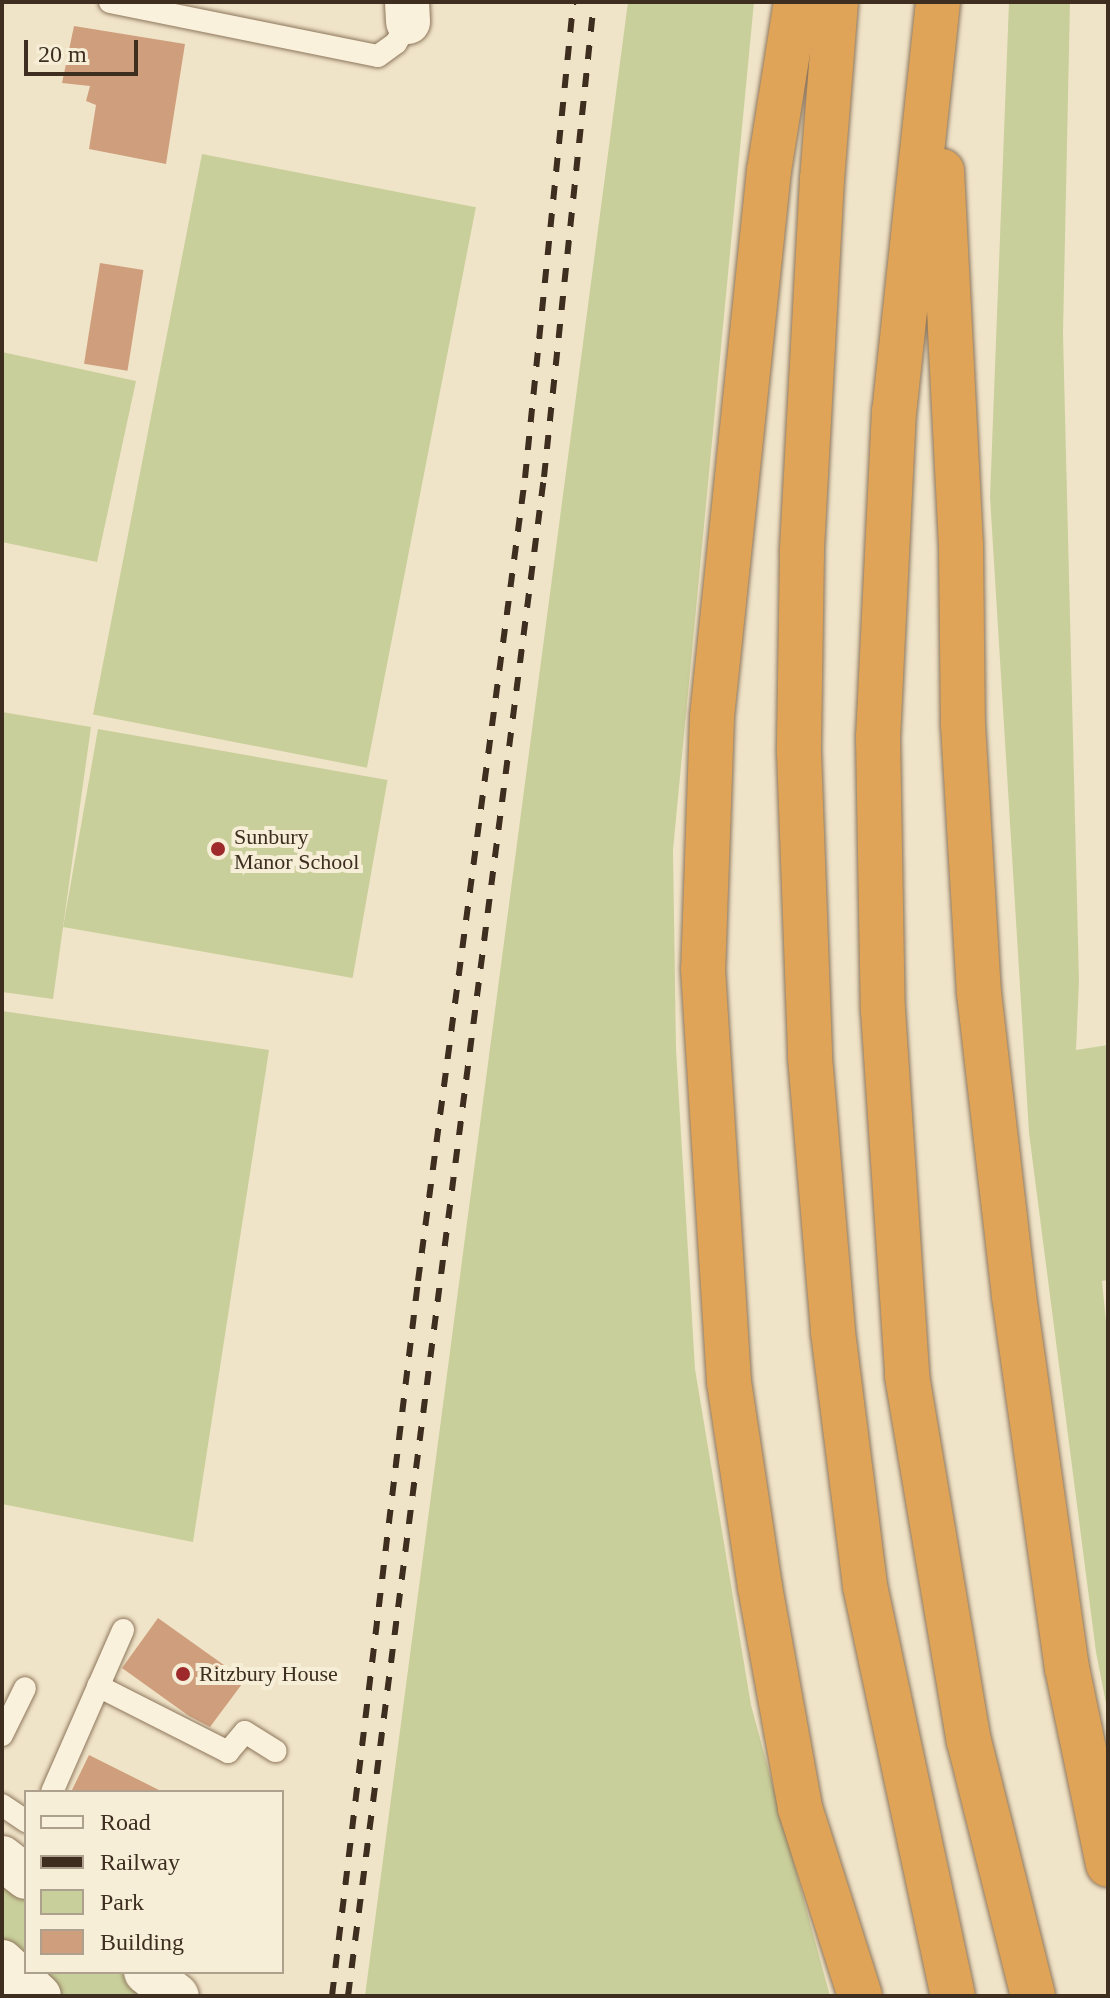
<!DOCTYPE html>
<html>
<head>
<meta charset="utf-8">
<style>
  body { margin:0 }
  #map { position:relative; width:1110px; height:1998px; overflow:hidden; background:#f0e4c8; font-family:Georgia,serif }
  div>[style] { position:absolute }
  .green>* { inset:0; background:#c9cf9b; transform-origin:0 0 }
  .building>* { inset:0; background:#cf9f7d; transform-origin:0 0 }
  .roads { filter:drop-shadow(0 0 2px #8d765c) drop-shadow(0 0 2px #8d765c) }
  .service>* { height:22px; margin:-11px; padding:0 11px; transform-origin:11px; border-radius:11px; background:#faf1dc }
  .minor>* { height:44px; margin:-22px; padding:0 22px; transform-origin:22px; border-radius:22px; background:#faf1dc }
  .tertiary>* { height:44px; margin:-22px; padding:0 22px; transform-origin:22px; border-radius:22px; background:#faf1dc }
  .motorway>* { height:44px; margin:-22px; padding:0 22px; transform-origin:22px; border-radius:22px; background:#e0a458 }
  .rail>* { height:6px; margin-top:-3px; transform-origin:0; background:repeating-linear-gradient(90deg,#3d2e20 0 14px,transparent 0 28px) }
  .dots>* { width:22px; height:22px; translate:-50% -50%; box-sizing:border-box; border:4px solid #f7eed8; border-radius:50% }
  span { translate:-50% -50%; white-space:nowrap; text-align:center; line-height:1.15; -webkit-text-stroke:8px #f7eed8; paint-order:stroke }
  .poi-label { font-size:22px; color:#3d2e20 }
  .left { translate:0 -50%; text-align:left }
  .frame { position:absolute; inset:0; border:4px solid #3d2e20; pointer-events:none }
  .legend { position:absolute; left:24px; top:1790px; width:260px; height:184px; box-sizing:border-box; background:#f7eed8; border:2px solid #ada18e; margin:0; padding:10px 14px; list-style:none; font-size:24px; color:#3d2e20 }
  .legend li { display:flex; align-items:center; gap:16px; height:40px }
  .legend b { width:40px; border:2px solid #ada18e }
  .scale { position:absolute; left:24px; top:40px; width:114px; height:36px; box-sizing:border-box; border:4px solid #3d2e20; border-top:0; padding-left:10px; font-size:24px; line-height:28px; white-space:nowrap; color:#3d2e20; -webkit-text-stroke:6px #f7eed8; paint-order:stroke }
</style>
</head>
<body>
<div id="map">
  <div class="green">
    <div style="clip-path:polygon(628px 2px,754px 2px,673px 850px,676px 1049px,695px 1369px,751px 1705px,830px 1996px,365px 1996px)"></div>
    <div style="clip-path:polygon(1009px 2px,1070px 2px,1063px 333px,1079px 981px,1076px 1050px,1108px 1045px,1108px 1280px,1102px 1281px,1108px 1341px,1108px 1714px,1096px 1652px,1029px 1133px,990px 497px)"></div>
    <div style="left:202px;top:154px;width:279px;height:571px;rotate:11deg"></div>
    <div style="clip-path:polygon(2px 352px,136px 381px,97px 562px,2px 542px)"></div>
    <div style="clip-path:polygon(2px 712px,91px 727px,53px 999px,2px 992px)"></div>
    <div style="left:98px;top:729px;width:294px;height:201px;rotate:10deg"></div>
    <div style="clip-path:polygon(2px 1011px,269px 1050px,193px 1542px,2px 1504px)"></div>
    <div style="clip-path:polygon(2px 1859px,26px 1877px,26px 1972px,146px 1972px,177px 1996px,39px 1996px,2px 1962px)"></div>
  </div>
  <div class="building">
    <div style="clip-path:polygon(74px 26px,185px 44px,166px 164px,89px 149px,96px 105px,86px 101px,90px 86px,62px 83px)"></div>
    <div style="left:100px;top:263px;width:44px;height:102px;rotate:9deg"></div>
    <div style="clip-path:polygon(158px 1618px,245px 1680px,210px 1727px,189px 1716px,122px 1668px)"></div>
    <div style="clip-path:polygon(89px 1755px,163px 1792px,71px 1792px)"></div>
  </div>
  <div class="roads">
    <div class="service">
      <div style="left:110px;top:2px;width:273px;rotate:11.4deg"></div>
      <div style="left:378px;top:56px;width:22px;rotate:-36deg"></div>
      <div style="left:396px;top:43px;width:24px;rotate:-60deg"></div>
      <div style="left:98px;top:1686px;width:146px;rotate:26.9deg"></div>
      <div style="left:228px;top:1752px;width:26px;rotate:-50deg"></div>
      <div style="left:245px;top:1732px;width:36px;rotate:32deg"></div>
      <div style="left:2px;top:1735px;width:52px;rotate:-63.9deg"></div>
      <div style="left:52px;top:1792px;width:177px;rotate:-66.3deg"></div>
      <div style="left:2px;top:1805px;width:29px;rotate:34deg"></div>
    </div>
    <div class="minor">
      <div style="left:407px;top:2px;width:20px;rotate:87deg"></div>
      <div style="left:2px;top:1962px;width:50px;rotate:42.6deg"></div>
    </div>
    <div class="tertiary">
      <div style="left:2px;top:1858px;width:31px;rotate:38deg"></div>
      <div style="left:146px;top:1972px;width:39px;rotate:38deg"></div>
    </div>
    <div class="motorway">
      <div style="left:796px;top:2px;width:170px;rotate:99.1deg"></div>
      <div style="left:769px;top:170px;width:550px;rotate:95.95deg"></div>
      <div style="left:712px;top:717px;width:252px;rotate:92deg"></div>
      <div style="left:703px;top:969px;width:414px;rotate:86.4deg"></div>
      <div style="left:729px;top:1382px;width:207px;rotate:81.4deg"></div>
      <div style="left:760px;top:1587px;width:225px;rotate:79.7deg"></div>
      <div style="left:800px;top:1808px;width:197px;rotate:72.3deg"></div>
      <div style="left:836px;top:2px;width:178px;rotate:94.5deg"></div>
      <div style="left:822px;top:179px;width:375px;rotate:93.1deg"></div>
      <div style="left:802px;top:553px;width:199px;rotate:90.9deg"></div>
      <div style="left:799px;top:752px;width:305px;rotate:87.9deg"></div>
      <div style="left:810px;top:1057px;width:276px;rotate:85.2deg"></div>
      <div style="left:833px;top:1332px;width:256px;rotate:82.8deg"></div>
      <div style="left:865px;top:1586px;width:419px;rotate:77.9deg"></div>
      <div style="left:938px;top:2px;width:411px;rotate:96.1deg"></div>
      <div style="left:894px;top:411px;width:326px;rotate:92.8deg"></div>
      <div style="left:878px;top:737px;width:273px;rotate:89deg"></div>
      <div style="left:883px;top:1010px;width:367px;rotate:86.2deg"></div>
      <div style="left:907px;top:1376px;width:370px;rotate:80.4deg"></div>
      <div style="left:969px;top:1741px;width:263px;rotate:75.9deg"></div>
      <div style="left:942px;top:171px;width:373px;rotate:87.1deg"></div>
      <div style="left:961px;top:544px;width:181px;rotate:89.4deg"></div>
      <div style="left:963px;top:725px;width:268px;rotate:86.6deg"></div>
      <div style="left:979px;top:993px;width:305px;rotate:83.4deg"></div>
      <div style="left:1014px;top:1296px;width:376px;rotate:81.9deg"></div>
      <div style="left:1067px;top:1668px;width:201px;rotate:78.2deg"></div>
    </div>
  </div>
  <div class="rail">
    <div style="left:332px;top:1996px;width:720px;rotate:-83.14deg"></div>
    <div style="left:418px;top:1281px;width:810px;rotate:-82.41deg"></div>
    <div style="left:525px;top:478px;width:478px;rotate:-84.2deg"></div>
    <div style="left:348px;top:1996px;width:1532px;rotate:-82.65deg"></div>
    <div style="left:544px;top:477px;width:478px;rotate:-84deg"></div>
  </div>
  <div class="dots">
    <div style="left:218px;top:849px;background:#9e2a2b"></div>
    <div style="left:183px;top:1674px;background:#9e2a2b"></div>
  </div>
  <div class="poi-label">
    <span class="left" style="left:234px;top:849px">Sunbury<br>Manor School</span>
    <span class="left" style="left:199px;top:1674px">Ritzbury House</span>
  </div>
  <div class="frame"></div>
  <ul class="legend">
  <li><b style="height:10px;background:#faf1dc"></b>Road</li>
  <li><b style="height:10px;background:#3d2e20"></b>Railway</li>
  <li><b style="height:22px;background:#c9cf9b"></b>Park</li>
  <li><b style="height:22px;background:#cf9f7d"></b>Building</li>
  </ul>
  <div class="scale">20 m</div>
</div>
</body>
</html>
